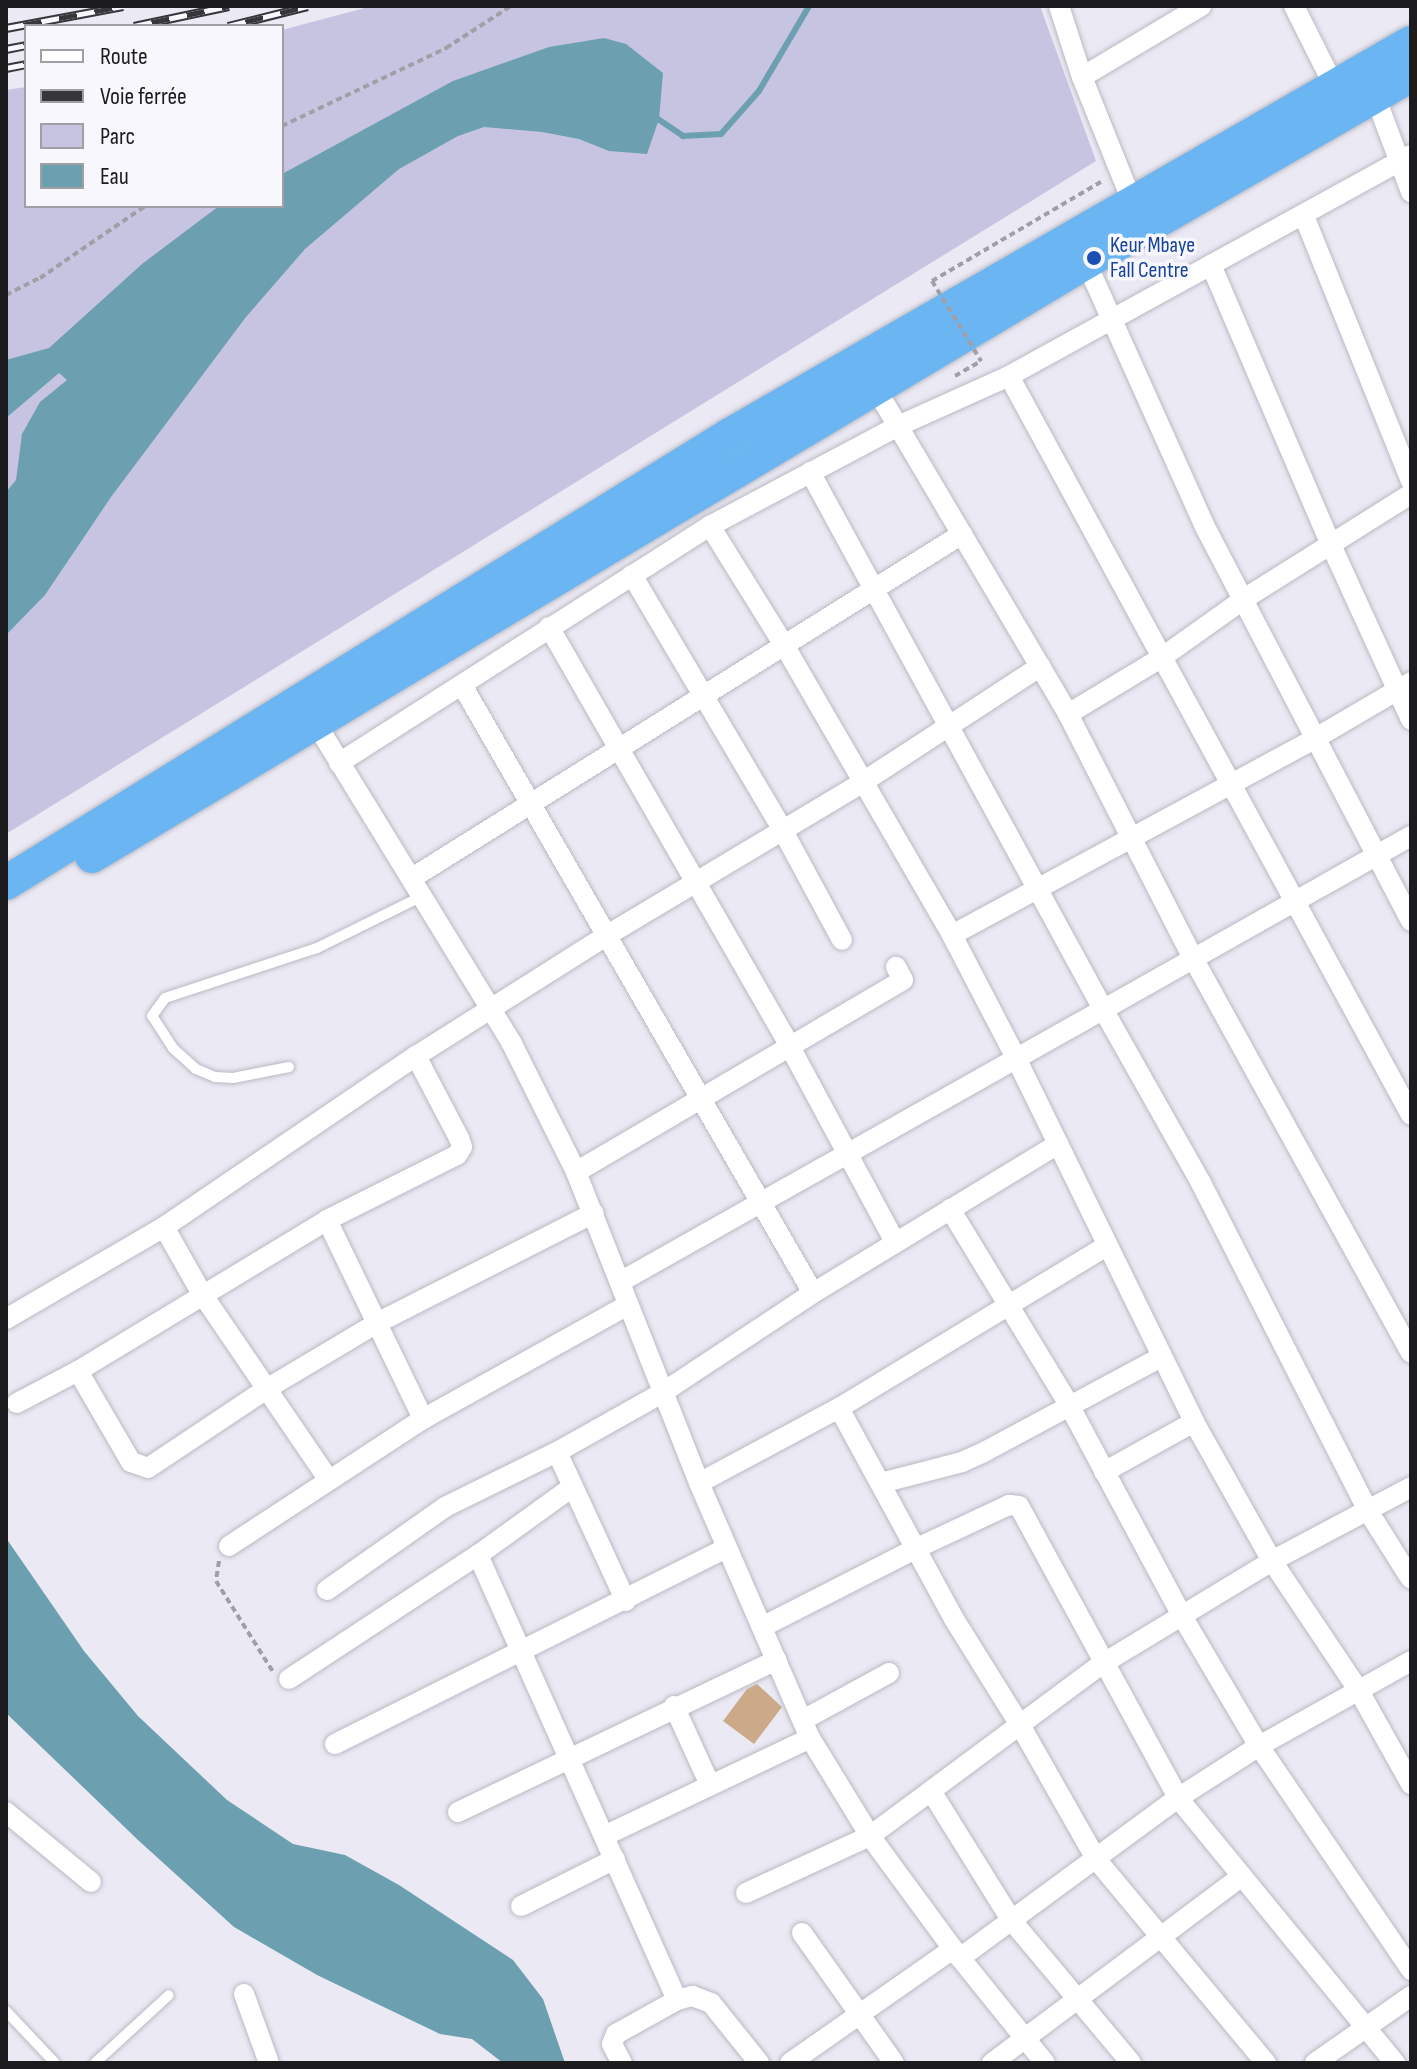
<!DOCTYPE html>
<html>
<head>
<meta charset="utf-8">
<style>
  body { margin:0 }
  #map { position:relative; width:1417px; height:2069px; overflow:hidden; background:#eae9f4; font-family:"Sofia Sans Condensed",sans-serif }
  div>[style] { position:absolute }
  .green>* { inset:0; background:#c6c4e0 }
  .water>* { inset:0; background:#6ca0b1 }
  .stream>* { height:6px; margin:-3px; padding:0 3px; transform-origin:3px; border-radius:3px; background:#6ca0b1 }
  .building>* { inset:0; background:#ccaa89 }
  .path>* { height:4px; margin-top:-2px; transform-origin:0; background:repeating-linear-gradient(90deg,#a09fa7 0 6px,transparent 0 10px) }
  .roads { filter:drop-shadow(0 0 2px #bab9c3) drop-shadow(0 0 2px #bab9c3) }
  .service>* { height:10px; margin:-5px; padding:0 5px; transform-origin:5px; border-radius:5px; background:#fff }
  .minor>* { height:20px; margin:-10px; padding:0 10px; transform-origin:10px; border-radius:10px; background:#fff }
  .trunk>* { height:34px; margin:-17px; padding:0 17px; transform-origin:17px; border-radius:17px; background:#6bb6f2 }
  .rail>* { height:9px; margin-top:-4.5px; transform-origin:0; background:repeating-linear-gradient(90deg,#f7f7fd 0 18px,#37373b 0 36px); box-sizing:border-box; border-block:2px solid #37373b }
  .path-bridge>* { height:4px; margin-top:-2px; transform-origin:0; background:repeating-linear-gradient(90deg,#a09fa7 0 6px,transparent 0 10px) }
  .dots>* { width:22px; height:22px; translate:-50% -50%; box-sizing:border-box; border:4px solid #f7f7fd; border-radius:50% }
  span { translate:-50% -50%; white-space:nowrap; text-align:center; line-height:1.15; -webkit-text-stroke:7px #f7f7fd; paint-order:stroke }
  .transit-label { font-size:22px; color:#164399 }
  .left { translate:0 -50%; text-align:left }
  .frame { position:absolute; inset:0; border:8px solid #1c1c1f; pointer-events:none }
  .legend { position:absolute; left:24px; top:24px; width:260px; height:184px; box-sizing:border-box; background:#f7f7fd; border:2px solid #9f9fa4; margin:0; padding:10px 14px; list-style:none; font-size:24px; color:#1c1c1f }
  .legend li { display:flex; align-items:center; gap:16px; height:40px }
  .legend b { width:40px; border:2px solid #9f9fa4 }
</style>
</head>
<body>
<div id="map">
  <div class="green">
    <div style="clip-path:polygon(372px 6px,1040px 6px,1096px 161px,6px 834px,6px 90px,26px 87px,26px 206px,282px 206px,282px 30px)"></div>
  </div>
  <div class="water">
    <div style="clip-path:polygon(604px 38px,626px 44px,663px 73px,659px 119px,647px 154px,609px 151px,579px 139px,542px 132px,484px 127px,458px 136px,399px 169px,305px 249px,246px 317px,111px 497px,45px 595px,6px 635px,6px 492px,16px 480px,22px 434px,40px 402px,67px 380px,59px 373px,6px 418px,6px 360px,49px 348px,142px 264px,219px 206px,282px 206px,282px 174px,453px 81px,549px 47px)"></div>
    <div style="clip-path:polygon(6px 1538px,84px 1651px,138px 1716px,227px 1800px,293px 1844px,345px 1855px,399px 1885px,513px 1960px,543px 1999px,565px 2063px,503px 2063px,472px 2039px,440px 2034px,317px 1975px,234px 1927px,138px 1840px,6px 1713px)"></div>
  </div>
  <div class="stream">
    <div style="left:655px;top:117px;width:34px;rotate:34deg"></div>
    <div style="left:683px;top:136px;width:38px;rotate:-3deg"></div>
    <div style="left:721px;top:134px;width:57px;rotate:-48.5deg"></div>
    <div style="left:759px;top:91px;width:99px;rotate:-59.5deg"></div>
  </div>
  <div class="building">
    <div style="clip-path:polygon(757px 1684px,782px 1707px,754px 1744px,723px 1721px,747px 1689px)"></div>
  </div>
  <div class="path">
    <div style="left:282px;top:126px;width:182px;rotate:-25.4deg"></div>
    <div style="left:446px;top:48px;width:77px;rotate:-32.9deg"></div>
    <div style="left:932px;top:281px;width:199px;rotate:-30.4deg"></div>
    <div style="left:6px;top:295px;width:38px;rotate:-27deg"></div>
    <div style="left:40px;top:278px;width:127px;rotate:-34.4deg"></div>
    <div style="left:955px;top:376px;width:30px;rotate:-30deg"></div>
    <div style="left:219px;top:1561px;width:20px;rotate:99deg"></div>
    <div style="left:216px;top:1581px;width:107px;rotate:57.9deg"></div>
  </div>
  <div class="roads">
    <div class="service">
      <div style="left:289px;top:1067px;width:57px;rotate:168.9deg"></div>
      <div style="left:233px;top:1078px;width:18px;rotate:-177deg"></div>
      <div style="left:215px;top:1077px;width:21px;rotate:-157deg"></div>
      <div style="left:196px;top:1069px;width:31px;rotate:-138deg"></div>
      <div style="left:173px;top:1048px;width:38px;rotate:-123deg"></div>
      <div style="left:152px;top:1016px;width:22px;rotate:-54deg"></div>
      <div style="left:165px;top:998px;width:160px;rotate:-18.2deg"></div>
      <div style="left:317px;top:948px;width:117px;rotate:-26.3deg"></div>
      <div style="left:6px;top:2011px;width:71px;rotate:46.7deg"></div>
      <div style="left:95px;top:2063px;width:100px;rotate:-42.6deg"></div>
    </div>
    <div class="minor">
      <div style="left:1059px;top:6px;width:75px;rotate:72.1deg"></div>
      <div style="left:1082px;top:77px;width:137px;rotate:68.1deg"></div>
      <div style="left:1294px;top:6px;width:89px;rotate:63.4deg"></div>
      <div style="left:1082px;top:77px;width:139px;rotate:-30.8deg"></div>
      <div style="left:1375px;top:96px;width:103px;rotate:69.4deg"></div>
      <div style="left:1304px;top:216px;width:286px;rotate:68deg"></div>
      <div style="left:1086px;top:262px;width:288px;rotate:65.8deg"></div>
      <div style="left:1204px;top:525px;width:447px;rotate:62.4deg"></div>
      <div style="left:1211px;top:265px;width:305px;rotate:66.8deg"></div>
      <div style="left:1331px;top:545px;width:192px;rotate:65.4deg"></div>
      <div style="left:1009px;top:376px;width:841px;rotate:61.45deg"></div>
      <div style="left:876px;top:389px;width:377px;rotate:59.4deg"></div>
      <div style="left:1068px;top:714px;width:274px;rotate:62.9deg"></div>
      <div style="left:1193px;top:958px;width:451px;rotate:61.1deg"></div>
      <div style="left:810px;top:472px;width:612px;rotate:61.38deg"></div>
      <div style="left:1103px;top:1009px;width:200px;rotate:60.6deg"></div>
      <div style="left:1201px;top:1183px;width:368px;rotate:63deg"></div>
      <div style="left:1368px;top:1511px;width:80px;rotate:57.7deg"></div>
      <div style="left:710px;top:526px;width:140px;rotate:58.1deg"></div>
      <div style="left:784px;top:645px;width:335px;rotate:59.9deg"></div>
      <div style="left:952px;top:935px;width:139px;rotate:62.5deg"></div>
      <div style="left:1016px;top:1058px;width:405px;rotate:63.9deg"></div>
      <div style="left:1194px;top:1422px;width:159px;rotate:60.7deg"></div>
      <div style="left:1272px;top:1561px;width:156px;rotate:56.2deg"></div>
      <div style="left:1359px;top:1691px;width:107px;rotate:60.8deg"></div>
      <div style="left:632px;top:575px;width:295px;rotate:59.4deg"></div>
      <div style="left:782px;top:829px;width:126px;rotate:61.6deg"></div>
      <div style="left:549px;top:627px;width:482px;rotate:60.1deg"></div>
      <div style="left:789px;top:1045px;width:224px;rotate:61.7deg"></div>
      <div style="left:462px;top:685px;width:702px;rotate:60deg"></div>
      <div style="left:1068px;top:714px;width:109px;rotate:-31.1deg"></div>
      <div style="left:1161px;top:658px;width:102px;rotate:-35.4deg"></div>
      <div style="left:1244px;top:599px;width:197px;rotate:-32.2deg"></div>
      <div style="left:315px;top:722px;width:377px;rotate:58.5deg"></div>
      <div style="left:512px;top:1044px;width:143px;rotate:63.4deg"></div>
      <div style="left:576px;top:1172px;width:334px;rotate:68.4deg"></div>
      <div style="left:699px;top:1483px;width:278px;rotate:66.5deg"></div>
      <div style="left:810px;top:1738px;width:115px;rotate:58.5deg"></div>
      <div style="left:870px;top:1836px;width:140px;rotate:53.7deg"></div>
      <div style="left:953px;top:1949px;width:146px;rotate:51.1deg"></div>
      <div style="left:339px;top:763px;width:440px;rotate:-32.6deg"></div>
      <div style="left:710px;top:526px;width:213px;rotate:-28deg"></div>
      <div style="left:898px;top:426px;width:122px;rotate:-24.2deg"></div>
      <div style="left:1009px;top:376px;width:459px;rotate:-28.8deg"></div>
      <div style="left:412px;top:878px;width:649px;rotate:-32.02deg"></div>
      <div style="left:952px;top:935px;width:412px;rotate:-28.4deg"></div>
      <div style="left:1314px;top:739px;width:113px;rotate:-30.4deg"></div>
      <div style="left:576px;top:1172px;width:379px;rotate:-30.4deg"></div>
      <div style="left:903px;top:980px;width:15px;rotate:-118deg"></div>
      <div style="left:950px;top:1209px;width:229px;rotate:58.7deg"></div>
      <div style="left:1069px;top:1405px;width:239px;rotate:61.8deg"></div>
      <div style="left:1182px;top:1616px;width:151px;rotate:59.4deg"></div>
      <div style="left:1259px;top:1746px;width:271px;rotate:55.8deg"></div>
      <div style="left:327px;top:1220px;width:221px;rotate:64.2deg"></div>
      <div style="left:164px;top:1227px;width:77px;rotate:60.4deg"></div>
      <div style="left:202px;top:1294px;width:224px;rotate:55.7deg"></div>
      <div style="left:620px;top:1282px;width:908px;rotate:-29.42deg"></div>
      <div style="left:6px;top:1319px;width:183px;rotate:-30.2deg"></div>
      <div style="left:164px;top:1227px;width:305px;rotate:-34.2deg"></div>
      <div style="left:416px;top:1056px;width:225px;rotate:-32.3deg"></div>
      <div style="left:606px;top:936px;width:300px;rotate:-30.9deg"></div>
      <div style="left:863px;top:782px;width:212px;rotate:-33.1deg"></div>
      <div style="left:78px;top:1371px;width:105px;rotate:59.8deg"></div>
      <div style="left:131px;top:1462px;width:18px;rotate:19deg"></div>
      <div style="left:148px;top:1468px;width:144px;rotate:-33.7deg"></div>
      <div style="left:268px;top:1388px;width:127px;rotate:-30.8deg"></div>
      <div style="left:377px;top:1323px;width:243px;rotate:-26.9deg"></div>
      <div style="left:17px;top:1403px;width:69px;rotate:-27.7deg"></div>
      <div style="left:78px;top:1371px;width:291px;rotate:-31.2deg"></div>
      <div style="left:327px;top:1220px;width:145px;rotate:-26.6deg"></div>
      <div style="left:457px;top:1155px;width:9px;rotate:-58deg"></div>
      <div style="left:462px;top:1147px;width:9px;rotate:-108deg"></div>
      <div style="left:459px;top:1138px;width:93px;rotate:-117.7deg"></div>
      <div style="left:839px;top:1408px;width:240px;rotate:61.4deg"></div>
      <div style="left:954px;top:1619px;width:125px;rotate:58.1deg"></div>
      <div style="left:1020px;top:1725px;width:154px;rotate:60.4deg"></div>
      <div style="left:1096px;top:1859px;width:266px;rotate:50.2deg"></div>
      <div style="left:557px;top:1452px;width:164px;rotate:65.2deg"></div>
      <div style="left:1104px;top:1472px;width:103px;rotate:-29.1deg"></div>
      <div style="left:699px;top:1483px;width:159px;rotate:-28.2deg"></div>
      <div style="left:839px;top:1408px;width:312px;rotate:-31.2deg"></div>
      <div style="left:881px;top:1483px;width:84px;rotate:-14.5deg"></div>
      <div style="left:962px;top:1462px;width:24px;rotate:-24deg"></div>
      <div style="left:984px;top:1452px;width:201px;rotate:-28.2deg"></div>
      <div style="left:229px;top:1546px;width:232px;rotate:-33.2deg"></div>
      <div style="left:423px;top:1419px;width:235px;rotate:-29.1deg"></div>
      <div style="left:478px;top:1555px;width:487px;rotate:65.9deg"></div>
      <div style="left:677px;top:2000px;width:16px;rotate:-15deg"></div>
      <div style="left:692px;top:1996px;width:20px;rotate:20deg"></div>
      <div style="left:711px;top:2003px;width:77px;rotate:51.3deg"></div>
      <div style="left:327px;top:1590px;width:144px;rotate:-35.1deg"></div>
      <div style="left:445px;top:1507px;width:125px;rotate:-26.2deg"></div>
      <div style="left:557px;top:1452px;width:120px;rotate:-29.3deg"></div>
      <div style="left:662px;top:1393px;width:181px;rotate:-33.5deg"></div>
      <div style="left:813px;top:1293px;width:287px;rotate:-31.3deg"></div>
      <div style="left:762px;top:1627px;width:174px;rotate:-27deg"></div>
      <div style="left:917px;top:1548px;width:102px;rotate:-25.1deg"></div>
      <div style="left:1009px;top:1505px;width:10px;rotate:6deg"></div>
      <div style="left:1019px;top:1506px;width:332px;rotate:61.4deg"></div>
      <div style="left:1178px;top:1798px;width:343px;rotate:50.7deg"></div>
      <div style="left:289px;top:1679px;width:226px;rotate:-33.3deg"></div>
      <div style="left:478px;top:1555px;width:115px;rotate:-35.8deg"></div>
      <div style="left:674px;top:1706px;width:87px;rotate:65.5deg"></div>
      <div style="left:803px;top:1720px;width:98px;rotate:-28.7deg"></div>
      <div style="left:335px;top:1744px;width:438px;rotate:-26.6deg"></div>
      <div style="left:931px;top:1791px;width:153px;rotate:58.1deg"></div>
      <div style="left:1012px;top:1921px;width:185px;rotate:50deg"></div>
      <div style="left:6px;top:1812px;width:110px;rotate:39.5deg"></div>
      <div style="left:458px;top:1812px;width:353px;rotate:-25.5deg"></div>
      <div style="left:604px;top:1836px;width:228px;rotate:-25.4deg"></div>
      <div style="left:746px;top:1893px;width:136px;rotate:-24.7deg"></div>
      <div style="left:870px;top:1836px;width:289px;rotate:-36.6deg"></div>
      <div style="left:1102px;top:1664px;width:199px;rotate:-31.2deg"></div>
      <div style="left:1272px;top:1561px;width:157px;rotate:-28deg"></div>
      <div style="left:521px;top:1906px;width:105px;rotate:-26.6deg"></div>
      <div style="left:802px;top:1933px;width:159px;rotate:54.7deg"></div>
      <div style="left:960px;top:1958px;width:270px;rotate:-36.3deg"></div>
      <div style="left:1178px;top:1798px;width:96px;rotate:-32.7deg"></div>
      <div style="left:1259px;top:1746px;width:174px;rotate:-29.2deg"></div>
      <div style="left:244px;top:1994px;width:73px;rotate:70.1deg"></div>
      <div style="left:622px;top:2063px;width:21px;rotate:-118deg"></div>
      <div style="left:612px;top:2044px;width:11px;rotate:-68deg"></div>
      <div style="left:616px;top:2034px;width:70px;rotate:-29.1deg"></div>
      <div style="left:790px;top:2063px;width:199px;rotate:-35deg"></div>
      <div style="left:992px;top:2063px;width:311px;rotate:-36.8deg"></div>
      <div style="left:1315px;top:2063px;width:117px;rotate:-34.9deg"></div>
    </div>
    <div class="trunk">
      <div style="left:92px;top:856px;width:1158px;rotate:-30.86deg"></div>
      <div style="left:1086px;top:262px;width:375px;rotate:-29.9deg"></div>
      <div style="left:6px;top:883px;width:851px;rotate:-31.75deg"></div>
      <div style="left:730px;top:435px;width:786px;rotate:-29.93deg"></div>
    </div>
  </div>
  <div class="rail">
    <div style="left:134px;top:26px;width:97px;rotate:-11.9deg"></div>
    <div style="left:228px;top:26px;width:82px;rotate:-14deg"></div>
    <div style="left:6px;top:28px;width:119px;rotate:-10.6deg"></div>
    <div style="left:6px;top:49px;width:20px;rotate:-11deg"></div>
    <div style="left:6px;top:68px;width:20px;rotate:-11deg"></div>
  </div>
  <div class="path-bridge">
    <div style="left:932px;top:281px;width:94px;rotate:58.5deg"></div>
  </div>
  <div class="dots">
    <div style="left:1094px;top:258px;background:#1a4fb4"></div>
  </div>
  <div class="transit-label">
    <span class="left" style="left:1110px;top:258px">Keur Mbaye<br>Fall Centre</span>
  </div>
  <div class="frame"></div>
  <ul class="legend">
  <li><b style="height:10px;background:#fff"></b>Route</li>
  <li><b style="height:10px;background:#37373b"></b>Voie ferrée</li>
  <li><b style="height:22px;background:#c6c4e0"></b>Parc</li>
  <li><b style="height:22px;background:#6ca0b1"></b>Eau</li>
  </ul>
</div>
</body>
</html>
